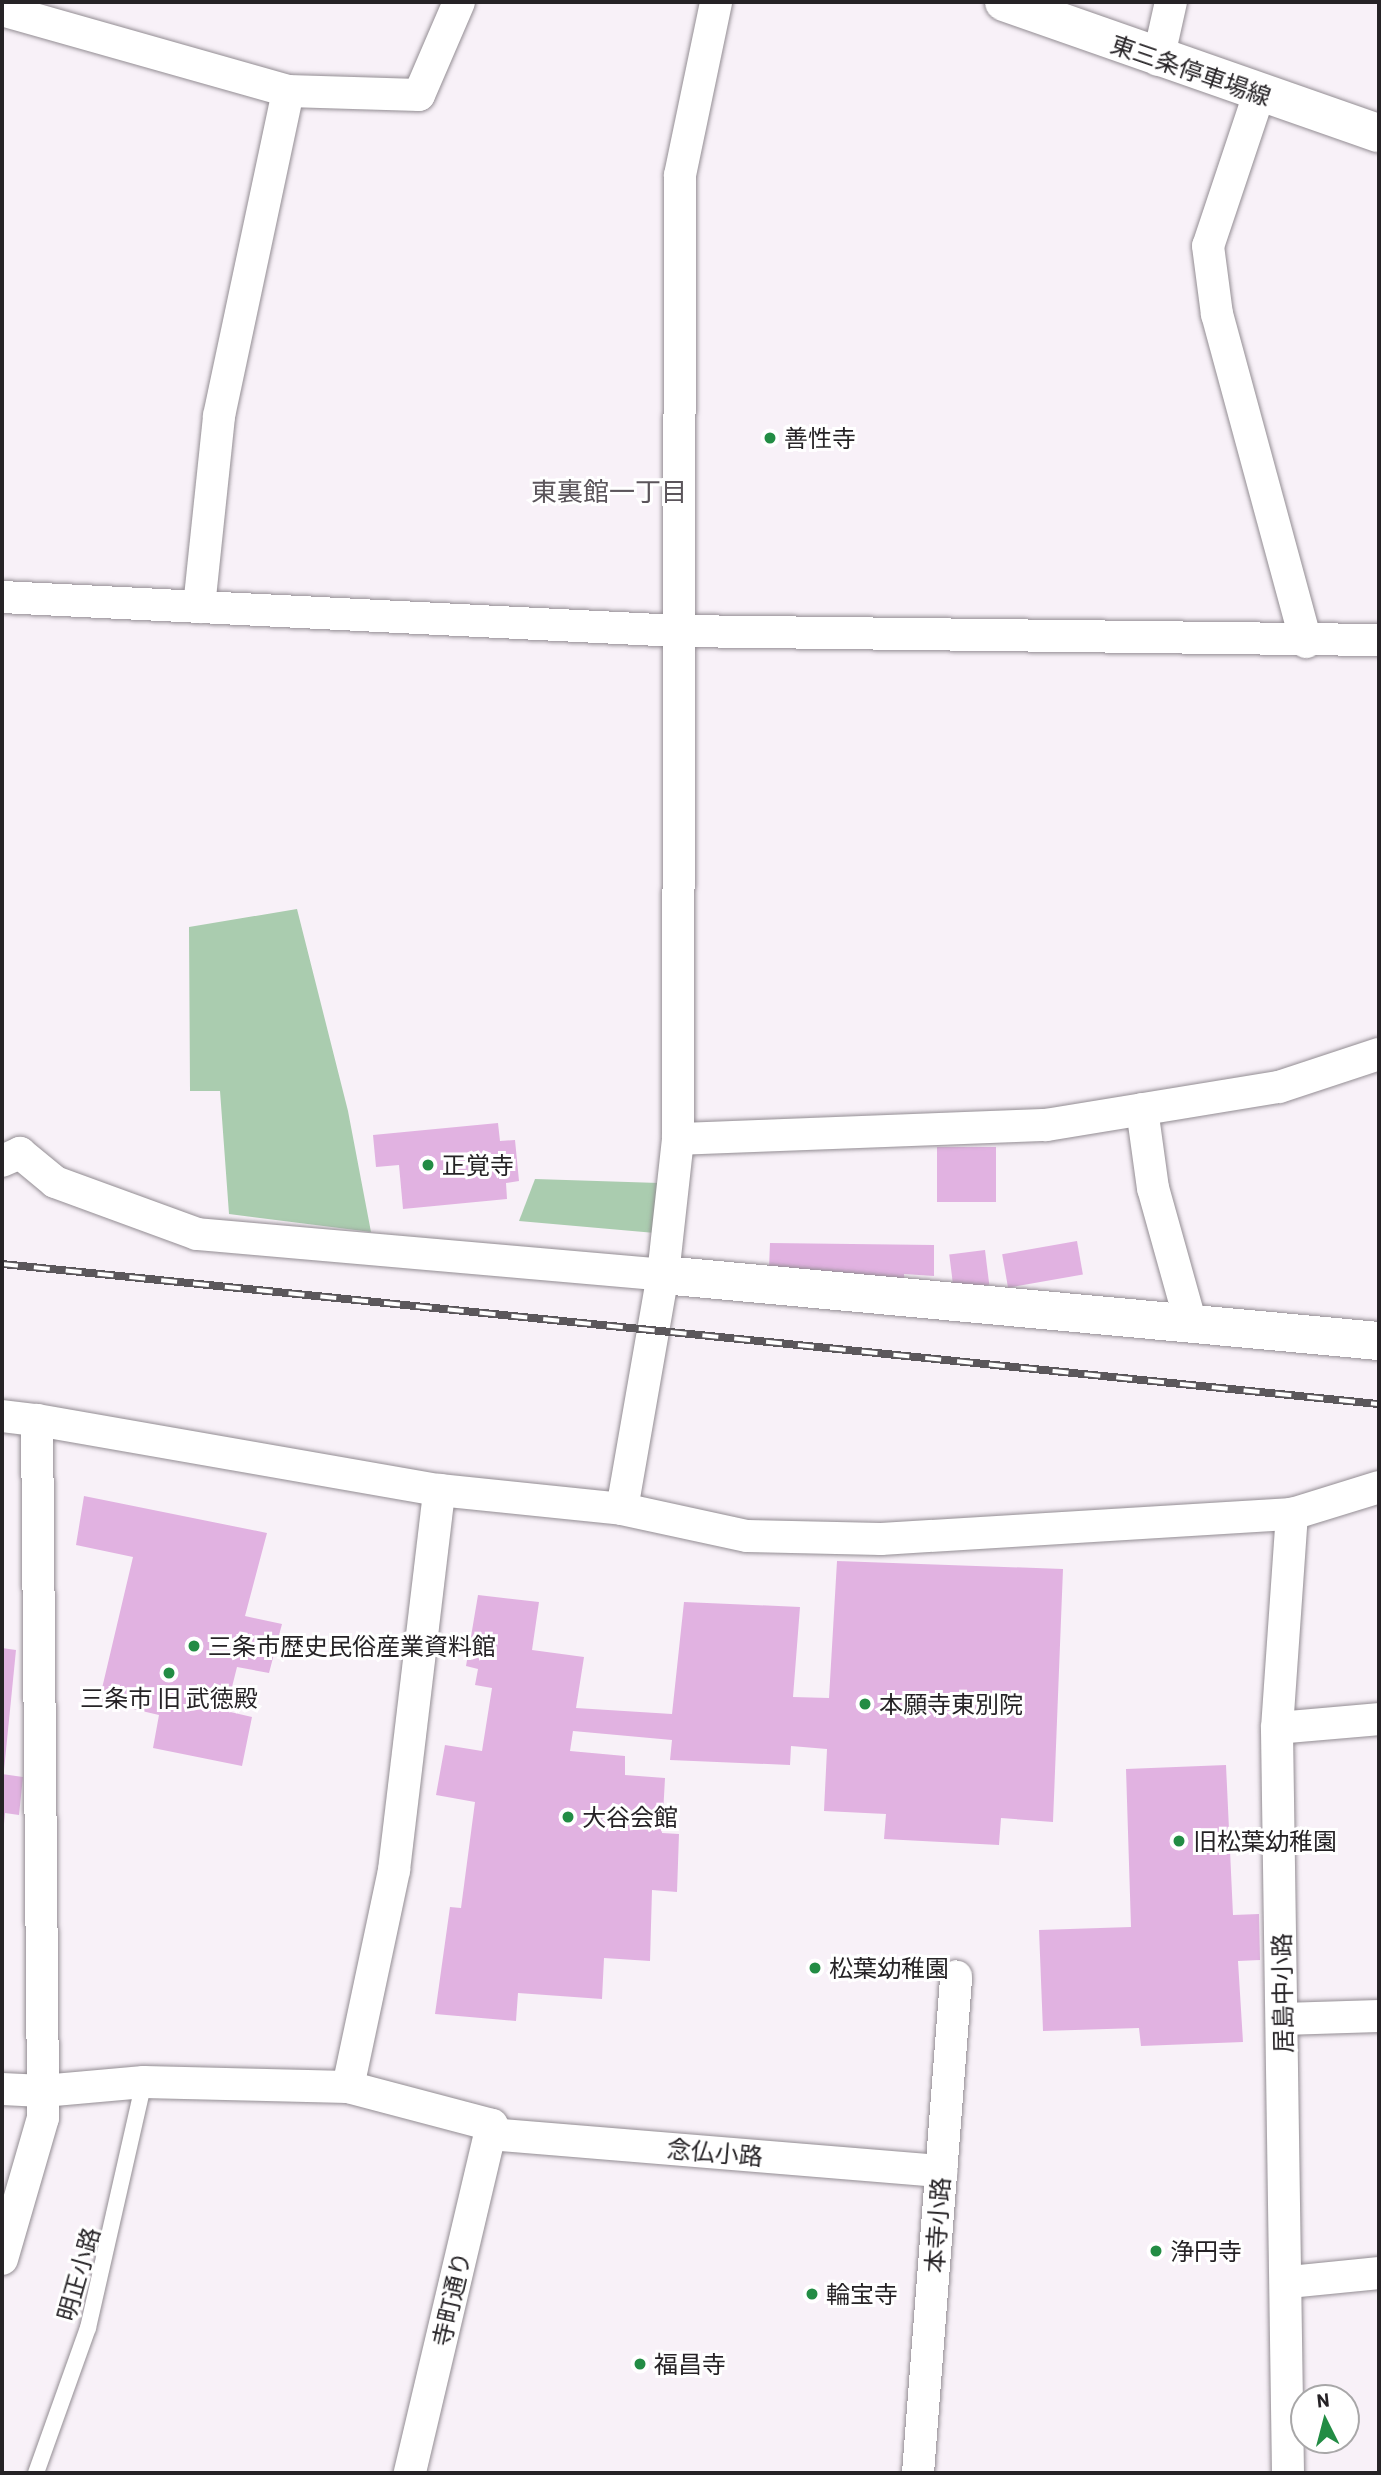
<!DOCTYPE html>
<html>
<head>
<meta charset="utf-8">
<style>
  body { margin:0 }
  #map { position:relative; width:1381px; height:2475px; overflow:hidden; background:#f8f1f8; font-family:Barlow,"Noto Sans JP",sans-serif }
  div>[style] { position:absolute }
  .green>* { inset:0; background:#aaccaf }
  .building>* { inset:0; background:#e1b2e1; transform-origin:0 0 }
  .roads { filter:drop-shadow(0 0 2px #938d93) drop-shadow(0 0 2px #938d93) }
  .lane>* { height:16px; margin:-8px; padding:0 8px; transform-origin:8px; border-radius:8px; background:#fff }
  .street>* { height:32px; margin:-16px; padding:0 16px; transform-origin:16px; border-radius:16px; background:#fff }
  .secondary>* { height:38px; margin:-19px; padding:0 19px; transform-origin:19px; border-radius:19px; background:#fff }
  .rail>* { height:8px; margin-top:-4px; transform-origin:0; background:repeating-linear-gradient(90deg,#fff 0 16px,#5b575b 0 32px); box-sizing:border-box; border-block:2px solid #5b575b }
  .dots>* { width:19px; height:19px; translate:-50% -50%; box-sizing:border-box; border:4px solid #fff; border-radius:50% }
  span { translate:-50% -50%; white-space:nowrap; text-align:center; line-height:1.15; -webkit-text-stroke:6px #fff; paint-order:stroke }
  .street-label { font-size:24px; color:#262326 }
  .poi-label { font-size:24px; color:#262326 }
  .left { translate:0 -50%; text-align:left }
  .neighbourhood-label { font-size:26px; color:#5b555b }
  .frame { position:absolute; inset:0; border:4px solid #262326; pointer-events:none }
  .north { position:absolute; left:1290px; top:2384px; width:70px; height:70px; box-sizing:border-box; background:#fff; border:2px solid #a8a7a8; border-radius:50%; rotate:354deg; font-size:19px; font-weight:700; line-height:28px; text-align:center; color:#262326 }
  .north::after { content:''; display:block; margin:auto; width:24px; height:32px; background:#228c44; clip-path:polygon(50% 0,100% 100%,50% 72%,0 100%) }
</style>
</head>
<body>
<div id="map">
  <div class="green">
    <div style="clip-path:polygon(297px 909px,348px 1111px,371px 1232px,229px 1214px,220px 1091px,190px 1091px,189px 927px)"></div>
    <div style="clip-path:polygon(535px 1179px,659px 1183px,655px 1233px,519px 1221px)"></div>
  </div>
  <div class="building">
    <div style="clip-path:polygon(498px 1123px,500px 1141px,515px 1140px,519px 1181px,506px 1183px,507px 1199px,403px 1209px,399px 1165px,376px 1167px,373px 1135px)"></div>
    <div style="left:937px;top:1147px;width:59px;height:55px"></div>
    <div style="left:1077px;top:1241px;width:34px;height:76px;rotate:80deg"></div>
    <div style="clip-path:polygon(770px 1243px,934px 1245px,934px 1276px,904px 1274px,905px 1292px,769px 1269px)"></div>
    <div style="left:985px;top:1250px;width:35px;height:36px;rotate:83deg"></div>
    <div style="clip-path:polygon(84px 1496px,267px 1533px,245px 1616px,282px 1624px,269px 1673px,237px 1667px,226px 1711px,252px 1717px,242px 1766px,153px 1748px,159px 1715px,99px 1701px,133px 1557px,76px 1545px)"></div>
    <div style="clip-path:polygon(837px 1561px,1063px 1569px,1053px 1822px,1001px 1818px,999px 1845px,884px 1839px,886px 1814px,824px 1811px,827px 1749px,791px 1746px,790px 1765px,670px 1760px,672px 1740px,573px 1731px,570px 1751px,625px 1756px,625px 1775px,665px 1778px,662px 1833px,679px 1834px,677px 1892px,652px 1890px,650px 1961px,604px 1958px,602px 1999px,518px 1993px,516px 2021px,435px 2014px,450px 1907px,461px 1908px,475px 1802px,436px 1795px,445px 1745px,482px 1751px,492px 1688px,475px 1685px,478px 1669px,466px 1666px,478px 1595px,539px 1602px,532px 1650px,584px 1657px,576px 1708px,672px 1714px,684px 1602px,800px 1607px,793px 1697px,829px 1698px)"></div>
    <div style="clip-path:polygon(2px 1648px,16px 1650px,4px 1770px,2px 1770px)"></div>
    <div style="clip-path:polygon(1226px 1765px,1233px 1915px,1259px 1914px,1260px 1960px,1238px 1961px,1243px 2042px,1141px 2046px,1139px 2028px,1043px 2031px,1039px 1930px,1131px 1927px,1126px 1769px)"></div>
    <div style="clip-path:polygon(2px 1774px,23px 1777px,19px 1815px,5px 1813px,4px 1824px)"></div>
  </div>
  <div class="roads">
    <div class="lane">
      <div style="left:36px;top:2473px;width:154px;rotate:-70.3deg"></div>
      <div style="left:88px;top:2328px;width:252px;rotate:-77.2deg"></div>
    </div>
    <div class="street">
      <div style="left:2px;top:10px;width:297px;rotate:15.8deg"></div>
      <div style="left:288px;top:91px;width:131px;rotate:1.7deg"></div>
      <div style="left:419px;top:95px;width:101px;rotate:-66.7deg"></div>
      <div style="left:1158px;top:60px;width:59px;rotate:-77.4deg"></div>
      <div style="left:1259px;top:94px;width:160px;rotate:108.5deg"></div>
      <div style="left:1208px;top:246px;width:69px;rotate:82.5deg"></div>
      <div style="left:1217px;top:314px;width:340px;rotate:74.8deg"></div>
      <div style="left:2px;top:597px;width:678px;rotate:2.88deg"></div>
      <div style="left:679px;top:631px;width:700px;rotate:0.74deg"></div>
      <div style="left:199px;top:607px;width:192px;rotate:-84deg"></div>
      <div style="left:219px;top:416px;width:332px;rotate:-78deg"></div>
      <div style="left:1142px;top:1109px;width:80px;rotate:82.1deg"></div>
      <div style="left:1153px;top:1188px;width:141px;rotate:74.4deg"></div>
      <div style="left:678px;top:1139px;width:368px;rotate:-2.2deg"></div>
      <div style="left:1046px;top:1125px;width:236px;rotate:-9.3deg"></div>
      <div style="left:1279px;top:1087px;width:105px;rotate:-18.3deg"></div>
      <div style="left:2px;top:1161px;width:20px;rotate:-24deg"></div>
      <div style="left:20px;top:1153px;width:45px;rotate:39.6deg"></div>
      <div style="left:55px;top:1182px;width:151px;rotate:20.1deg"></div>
      <div style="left:197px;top:1234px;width:468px;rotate:5deg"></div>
      <div style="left:2px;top:1416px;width:35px;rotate:7deg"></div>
      <div style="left:37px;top:1420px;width:671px;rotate:89.49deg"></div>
      <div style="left:43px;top:2091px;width:41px;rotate:-177.2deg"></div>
      <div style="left:37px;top:1420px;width:408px;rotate:9.9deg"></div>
      <div style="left:439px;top:1490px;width:184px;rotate:5.9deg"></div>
      <div style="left:622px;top:1509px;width:128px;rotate:12.2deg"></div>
      <div style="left:747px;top:1536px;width:134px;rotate:1.3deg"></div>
      <div style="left:881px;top:1539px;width:412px;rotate:-3.5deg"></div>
      <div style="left:1292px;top:1514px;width:91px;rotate:-17.2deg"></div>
      <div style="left:622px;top:1509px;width:238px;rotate:-80.1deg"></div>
      <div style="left:663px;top:1275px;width:137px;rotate:-83.7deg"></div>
      <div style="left:678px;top:1139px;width:964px;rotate:-89.88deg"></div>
      <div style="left:680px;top:175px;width:177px;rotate:-78.2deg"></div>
      <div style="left:1277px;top:1728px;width:102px;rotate:-5deg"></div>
      <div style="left:1283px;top:2019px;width:96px;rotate:-1.8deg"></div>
      <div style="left:348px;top:2087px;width:222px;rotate:-78deg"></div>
      <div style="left:394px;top:1870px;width:383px;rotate:-83.2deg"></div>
      <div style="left:490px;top:2134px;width:453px;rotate:4.7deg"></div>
      <div style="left:2px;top:2259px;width:147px;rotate:-73.8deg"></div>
      <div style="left:43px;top:2118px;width:27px;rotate:-90deg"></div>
      <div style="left:43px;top:2091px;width:101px;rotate:-5.1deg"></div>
      <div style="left:144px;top:2082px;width:204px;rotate:1.4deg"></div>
      <div style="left:348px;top:2087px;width:149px;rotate:14.8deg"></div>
      <div style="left:492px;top:2125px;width:358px;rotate:103.3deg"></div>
      <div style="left:1289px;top:2282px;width:90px;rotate:-5.7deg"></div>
      <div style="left:918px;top:2473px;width:498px;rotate:-85.6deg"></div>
      <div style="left:1288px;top:2473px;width:745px;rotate:-90.85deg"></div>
      <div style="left:1277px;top:1728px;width:215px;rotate:-86deg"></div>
    </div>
    <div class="secondary">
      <div style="left:1004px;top:2px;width:397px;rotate:19.3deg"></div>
      <div style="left:663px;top:1275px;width:719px;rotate:5.27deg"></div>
    </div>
  </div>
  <div class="rail">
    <div style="left:2px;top:1264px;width:1384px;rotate:5.81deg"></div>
  </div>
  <div class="dots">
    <div style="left:770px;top:438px;background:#228c44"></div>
    <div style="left:428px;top:1165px;background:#228c44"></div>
    <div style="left:194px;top:1646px;background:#228c44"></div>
    <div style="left:169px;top:1673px;background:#228c44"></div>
    <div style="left:865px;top:1704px;background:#228c44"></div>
    <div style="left:568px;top:1817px;background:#228c44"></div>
    <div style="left:1179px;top:1841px;background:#228c44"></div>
    <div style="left:815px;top:1968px;background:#228c44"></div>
    <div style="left:1156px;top:2251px;background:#228c44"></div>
    <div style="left:812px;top:2294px;background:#228c44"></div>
    <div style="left:640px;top:2364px;background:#228c44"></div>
  </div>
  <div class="street-label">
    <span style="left:1191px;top:70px;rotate:19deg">東三条停車場線</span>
    <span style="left:1282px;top:1993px;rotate:-91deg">居島中小路</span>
    <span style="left:715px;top:2152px;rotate:5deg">念仏小路</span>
    <span style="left:937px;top:2225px;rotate:-86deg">本寺小路</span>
    <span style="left:78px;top:2274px;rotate:-74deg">明正小路</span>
    <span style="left:451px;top:2299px;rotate:-77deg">寺町通り</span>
  </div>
  <div class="poi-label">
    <span class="left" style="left:784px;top:438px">善性寺</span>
    <span class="left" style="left:442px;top:1165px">正覚寺</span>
    <span class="left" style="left:208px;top:1646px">三条市歴史民俗産業資料館</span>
    <span style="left:169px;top:1698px">三条市 旧 武徳殿</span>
    <span class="left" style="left:879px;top:1704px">本願寺東別院</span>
    <span class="left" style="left:582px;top:1817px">大谷会館</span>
    <span class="left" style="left:1193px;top:1841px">旧松葉幼稚園</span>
    <span class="left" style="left:829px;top:1968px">松葉幼稚園</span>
    <span class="left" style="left:1170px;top:2251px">浄円寺</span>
    <span class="left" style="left:826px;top:2294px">輪宝寺</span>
    <span class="left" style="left:654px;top:2364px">福昌寺</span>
  </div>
  <div class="neighbourhood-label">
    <span style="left:609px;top:491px">東裏館一丁目</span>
  </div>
  <div class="frame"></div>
  <div class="north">N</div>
</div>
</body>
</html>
